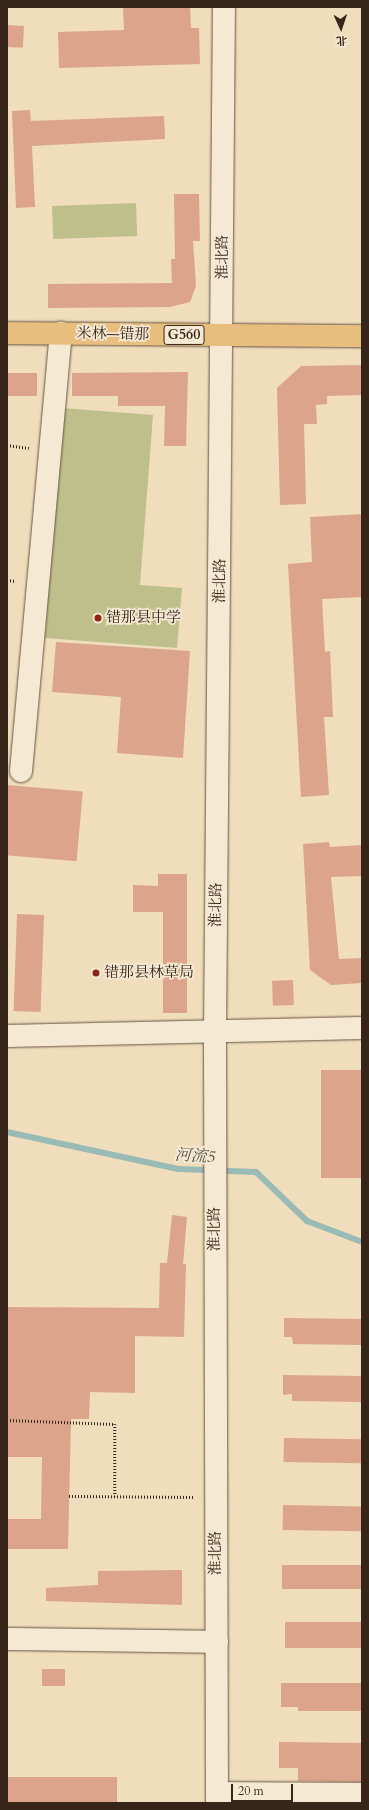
<!DOCTYPE html>
<html>
<head>
<meta charset="utf-8">
<style>
  body { margin:0 }
  #map { position:relative; width:369px; height:1810px; overflow:hidden; background:#efddbc; font-family:Cardo,"Noto Serif SC",serif }
  div>[style] { position:absolute }
  .green>* { inset:0; background:#bfbf8c; transform-origin:0 0 }
  .stream>* { height:6px; margin:-3px; padding:0 3px; transform-origin:3px; border-radius:3px; background:#9abbb5 }
  .building>* { inset:0; background:#dba48b; transform-origin:0 0 }
  .path>* { height:2.5px; margin-top:-1.25px; transform-origin:0; background:repeating-linear-gradient(90deg,#382519 0 1px,transparent 0 3px) }
  .roads { filter:drop-shadow(0 0 1px #665342) drop-shadow(0 0 1px #665342) }
  .minor>* { height:22px; margin:-11px; padding:0 11px; transform-origin:11px; border-radius:11px; background:#f5e9d3 }
  .highway>* { height:22px; margin:-11px; padding:0 11px; transform-origin:11px; border-radius:11px; background:#e8be7e }
  .dots>* { width:11px; height:11px; translate:-50% -50%; box-sizing:border-box; border:2px solid #f5e9d3; border-radius:50% }
  span { translate:-50% -50%; white-space:nowrap; text-align:center; line-height:1.15; -webkit-text-stroke:3.5px #f5e9d3; paint-order:stroke }
  .shield-label span { padding:1px 3px; background:#f5e9d3; border:1px solid; border-radius:3px; -webkit-text-stroke-width:0 }
  .shield-label { font-size:14px; color:#382519; font-weight:700 }
  .street-label { font-size:15px; color:#382519 }
  .poi-label { font-size:15px; color:#382519 }
  .left { translate:0 -50%; text-align:left }
  .water-label { font-size:16px; color:#555248; font-style:italic }
  .frame { position:absolute; inset:0; border:8px solid #382519; pointer-events:none }
  .north { position:absolute; left:321px; top:8px; width:40px; height:40px; -webkit-text-stroke:3px #f5e9d3; paint-order:stroke; rotate:177deg; font-size:11px; font-weight:700; line-height:16px; text-align:center; color:#382519 }
  .north::after { content:''; display:block; margin:auto; width:14px; height:18px; background:#382519; clip-path:polygon(50% 0,100% 100%,50% 72%,0 100%) }
  .scale { position:absolute; left:231px; top:1784px; width:62px; height:18px; box-sizing:border-box; border:2px solid #382519; border-top:0; padding-left:5px; font-size:12px; line-height:14px; white-space:nowrap; color:#382519; -webkit-text-stroke:3px #f5e9d3; paint-order:stroke }
</style>
</head>
<body>
<div id="map">
  <div class="green">
    <div style="left:136px;top:203px;width:33px;height:84px;rotate:88deg"></div>
    <div style="clip-path:polygon(62px 408px,153px 415px,140px 585px,182px 588px,177px 648px,45px 638px)"></div>
  </div>
  <div class="stream">
    <div style="left:7px;top:1132px;width:175px;rotate:12.2deg"></div>
    <div style="left:178px;top:1169px;width:78px;rotate:2.2deg"></div>
    <div style="left:256px;top:1172px;width:71px;rotate:43.9deg"></div>
    <div style="left:307px;top:1221px;width:59px;rotate:20.9deg"></div>
  </div>
  <div class="building">
    <div style="clip-path:polygon(123px 7px,190px 7px,191px 28px,199px 28px,200px 64px,59px 68px,58px 32px,124px 30px)"></div>
    <div style="left:7px;top:25px;width:17px;height:22px;rotate:3deg"></div>
    <div style="clip-path:polygon(30px 110px,31px 121px,164px 116px,165px 139px,32px 146px,35px 207px,16px 208px,12px 111px)"></div>
    <div style="clip-path:polygon(174px 194px,199px 194px,200px 241px,193px 241px,196px 286px,190px 302px,170px 307px,48px 308px,48px 284px,172px 283px,171px 259px,175px 259px)"></div>
    <div style="clip-path:polygon(362px 365px,362px 395px,327px 396px,327px 404px,316px 405px,317px 424px,304px 424px,306px 504px,280px 505px,277px 388px,301px 366px)"></div>
    <div style="clip-path:polygon(188px 372px,186px 446px,164px 446px,165px 406px,118px 406px,118px 396px,72px 396px,72px 373px)"></div>
    <div style="left:7px;top:373px;width:30px;height:23px"></div>
    <div style="clip-path:polygon(362px 514px,362px 597px,322px 599px,325px 652px,330px 651px,333px 717px,324px 717px,329px 795px,301px 797px,288px 564px,312px 562px,310px 517px)"></div>
    <div style="clip-path:polygon(56px 642px,190px 651px,183px 758px,117px 753px,121px 697px,52px 692px)"></div>
    <div style="left:7px;top:785px;width:76px;height:70px;rotate:5deg"></div>
    <div style="clip-path:polygon(329px 842px,330px 847px,362px 845px,362px 876px,331px 877px,339px 959px,362px 958px,362px 983px,331px 985px,310px 970px,303px 844px)"></div>
    <div style="clip-path:polygon(158px 874px,187px 874px,187px 1013px,163px 1013px,163px 912px,133px 912px,133px 885px,158px 886px)"></div>
    <div style="left:17px;top:914px;width:27px;height:97px;rotate:2deg"></div>
    <div style="left:293px;top:980px;width:25px;height:21px;rotate:88deg"></div>
    <div style="left:362px;top:1070px;width:108px;height:41px;rotate:90deg"></div>
    <div style="clip-path:polygon(172px 1215px,187px 1217px,183px 1264px,186px 1264px,184px 1337px,135px 1336px,135px 1393px,90px 1392px,89px 1419px,71px 1419px,68px 1549px,7px 1549px,7px 1519px,41px 1519px,42px 1457px,7px 1457px,7px 1307px,159px 1308px,160px 1263px,167px 1263px)"></div>
    <div style="clip-path:polygon(284px 1318px,362px 1319px,362px 1345px,293px 1344px,292px 1337px,284px 1337px)"></div>
    <div style="clip-path:polygon(283px 1375px,362px 1376px,362px 1402px,292px 1401px,292px 1394px,283px 1395px)"></div>
    <div style="left:284px;top:1438px;width:78px;height:24px;rotate:1deg"></div>
    <div style="left:283px;top:1505px;width:79px;height:25px;rotate:1deg"></div>
    <div style="left:282px;top:1565px;width:80px;height:24px"></div>
    <div style="clip-path:polygon(182px 1570px,182px 1605px,46px 1601px,46px 1588px,98px 1585px,98px 1571px)"></div>
    <div style="left:285px;top:1622px;width:77px;height:26px"></div>
    <div style="left:65px;top:1669px;width:17px;height:23px;rotate:90deg"></div>
    <div style="clip-path:polygon(281px 1683px,362px 1683px,362px 1711px,298px 1711px,298px 1707px,281px 1707px)"></div>
    <div style="clip-path:polygon(279px 1742px,362px 1743px,362px 1782px,298px 1781px,298px 1768px,279px 1768px)"></div>
    <div style="left:7px;top:1777px;width:110px;height:26px"></div>
  </div>
  <div class="path">
    <div style="left:7px;top:445px;width:22px;rotate:8deg"></div>
    <div style="left:7px;top:580px;width:9px;rotate:6deg"></div>
    <div style="left:7px;top:1420px;width:108px;rotate:2.1deg"></div>
    <div style="left:115px;top:1424px;width:72px;rotate:90deg"></div>
    <div style="left:69px;top:1496px;width:126px;rotate:0.5deg"></div>
  </div>
  <div class="roads">
    <div class="minor">
      <div style="left:21px;top:771px;width:440px;rotate:-84.8deg"></div>
      <div style="left:7px;top:1036px;width:355px;rotate:-1.3deg"></div>
      <div style="left:7px;top:1639px;width:210px;rotate:0.8deg"></div>
      <div style="left:217px;top:1793px;width:145px;rotate:0.4deg"></div>
      <div style="left:217px;top:1803px;width:770px;rotate:-90.15deg"></div>
      <div style="left:215px;top:1033px;width:1026px;rotate:-89.5deg"></div>
    </div>
    <div class="highway">
      <div style="left:7px;top:333px;width:355px;rotate:0.5deg"></div>
    </div>
  </div>
  <div class="dots">
    <div style="left:98px;top:618px;background:#8f2418"></div>
    <div style="left:96px;top:973px;background:#8f2418"></div>
  </div>
  <div class="shield-label">
    <span style="left:184px;top:335px">G560</span>
  </div>
  <div class="street-label">
    <span style="left:223px;top:257px;rotate:-90deg">淮北路</span>
    <span style="left:113px;top:334px;rotate:1deg">米林—错那</span>
    <span style="left:220px;top:581px;rotate:-89deg">淮北路</span>
    <span style="left:216px;top:905px;rotate:-89deg">淮北路</span>
    <span style="left:215px;top:1229px;rotate:-90deg">淮北路</span>
    <span style="left:216px;top:1553px;rotate:-90deg">淮北路</span>
  </div>
  <div class="poi-label">
    <span class="left" style="left:106px;top:618px">错那县中学</span>
    <span class="left" style="left:104px;top:973px">错那县林草局</span>
  </div>
  <div class="water-label">
    <span style="left:195px;top:1156px;rotate:4deg">河流5</span>
  </div>
  <div class="frame"></div>
  <div class="north">北</div>
  <div class="scale">20 m</div>
</div>
</body>
</html>
